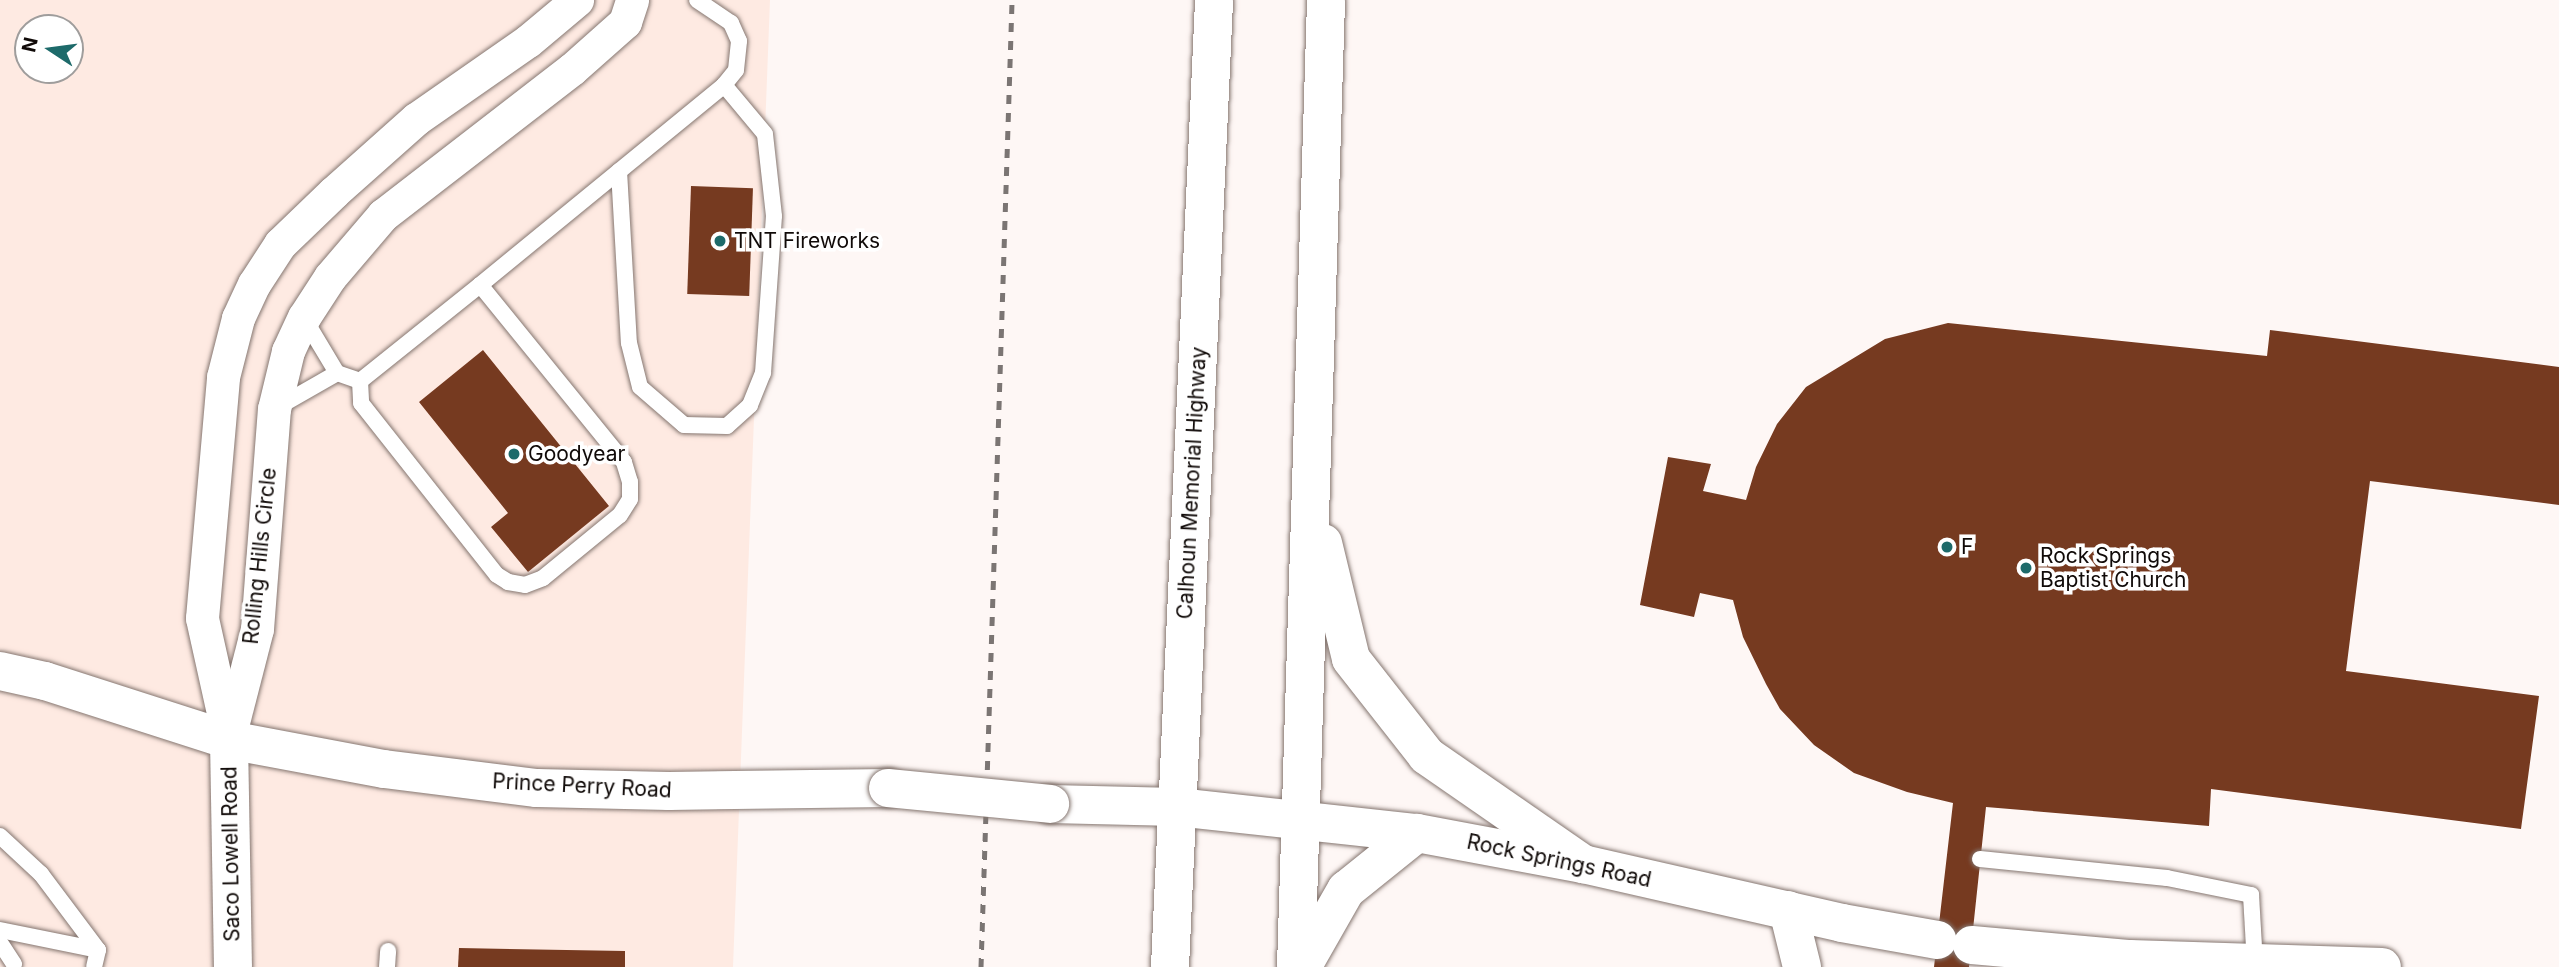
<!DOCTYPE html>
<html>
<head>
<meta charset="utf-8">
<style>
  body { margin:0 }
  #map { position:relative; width:2559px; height:967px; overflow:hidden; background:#fef7f5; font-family:Inter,sans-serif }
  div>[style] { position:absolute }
  .built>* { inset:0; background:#feeae2 }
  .building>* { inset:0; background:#763a20; transform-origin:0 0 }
  .roads { filter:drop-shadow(0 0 2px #857670) drop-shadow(0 0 2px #857670) }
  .lane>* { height:16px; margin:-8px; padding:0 8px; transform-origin:8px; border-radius:8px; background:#fff }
  .street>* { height:33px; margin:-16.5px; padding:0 16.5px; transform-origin:16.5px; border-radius:16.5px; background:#fff }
  .secondary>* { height:38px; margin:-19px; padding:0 19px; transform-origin:19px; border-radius:19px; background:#fff }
  .highway>* { height:38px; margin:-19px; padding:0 19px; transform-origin:19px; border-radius:19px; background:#fff }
  .rail>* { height:5px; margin-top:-2.5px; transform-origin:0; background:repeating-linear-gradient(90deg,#7b7573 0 9px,transparent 0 18px) }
  .bridges { filter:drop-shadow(0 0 2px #857670) drop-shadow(0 0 2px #857670) }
  .secondary-bridge>* { height:38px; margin:-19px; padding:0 19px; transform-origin:19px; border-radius:19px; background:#fff }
  .dots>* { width:19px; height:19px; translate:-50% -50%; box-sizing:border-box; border:4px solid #fff; border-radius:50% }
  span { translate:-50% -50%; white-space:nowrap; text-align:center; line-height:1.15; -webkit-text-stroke:7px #fff; paint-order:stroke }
  .poi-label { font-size:21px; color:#100a08 }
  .left { translate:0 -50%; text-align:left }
  .street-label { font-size:21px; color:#100a08 }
  .north { position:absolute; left:14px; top:14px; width:70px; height:70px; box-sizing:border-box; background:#fff; border:2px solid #9f9d9c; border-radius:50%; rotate:283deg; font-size:19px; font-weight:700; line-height:28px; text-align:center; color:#100a08 }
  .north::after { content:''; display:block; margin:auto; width:24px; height:32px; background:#1d6a6a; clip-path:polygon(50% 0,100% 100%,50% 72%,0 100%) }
</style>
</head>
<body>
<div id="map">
  <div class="built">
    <div style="clip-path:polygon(evenodd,0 0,770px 0,733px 967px,0 967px,0 0,28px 28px,70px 28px,70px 70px,28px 70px,28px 28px)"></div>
  </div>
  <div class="building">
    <div style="left:691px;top:186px;width:62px;height:108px;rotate:2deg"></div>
    <div style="clip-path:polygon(1948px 323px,2267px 356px,2270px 330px,2559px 367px,2559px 505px,2370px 481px,2346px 671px,2539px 696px,2521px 829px,2211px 789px,2209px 826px,1986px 807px,1969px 967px,1934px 967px,1953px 803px,1907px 792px,1854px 773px,1814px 745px,1780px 709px,1766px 684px,1743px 637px,1733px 600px,1700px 593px,1694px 617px,1640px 605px,1668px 457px,1711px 464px,1703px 491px,1746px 500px,1756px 467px,1777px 424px,1806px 387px,1885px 339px)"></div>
    <div style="clip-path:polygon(483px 350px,609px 506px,528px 572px,491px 527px,508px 513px,419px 402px)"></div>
    <div style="clip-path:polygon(459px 948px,625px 951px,625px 967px,458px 967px)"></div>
  </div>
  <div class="roads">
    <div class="lane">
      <div style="left:619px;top:171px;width:172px;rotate:86.7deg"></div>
      <div style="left:629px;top:343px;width:45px;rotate:76deg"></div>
      <div style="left:640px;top:387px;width:58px;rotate:40.8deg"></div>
      <div style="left:684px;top:425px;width:43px;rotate:1.3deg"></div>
      <div style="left:727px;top:426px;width:31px;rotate:-42deg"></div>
      <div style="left:750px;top:405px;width:35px;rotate:-68deg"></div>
      <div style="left:763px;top:373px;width:157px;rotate:-86deg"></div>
      <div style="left:774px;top:216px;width:82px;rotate:-96.3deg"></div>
      <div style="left:765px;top:134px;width:64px;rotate:-129.9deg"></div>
      <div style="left:480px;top:285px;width:315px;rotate:-39.3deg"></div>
      <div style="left:724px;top:85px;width:19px;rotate:-51deg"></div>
      <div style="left:736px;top:70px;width:29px;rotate:-84deg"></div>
      <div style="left:739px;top:41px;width:20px;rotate:-114deg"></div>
      <div style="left:731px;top:23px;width:41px;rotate:-145.9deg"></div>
      <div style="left:337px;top:373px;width:24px;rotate:19deg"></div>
      <div style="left:360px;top:381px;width:22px;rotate:87deg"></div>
      <div style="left:361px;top:403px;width:219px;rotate:51.7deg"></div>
      <div style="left:497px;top:575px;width:13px;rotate:32deg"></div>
      <div style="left:508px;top:582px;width:17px;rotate:10deg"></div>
      <div style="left:525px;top:585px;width:19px;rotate:-21deg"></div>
      <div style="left:543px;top:578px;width:99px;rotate:-39.3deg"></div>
      <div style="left:620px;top:515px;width:19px;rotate:-58deg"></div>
      <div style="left:630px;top:499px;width:17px;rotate:-90deg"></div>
      <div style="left:630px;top:482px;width:21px;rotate:-107deg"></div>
      <div style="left:624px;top:462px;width:228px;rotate:-129.1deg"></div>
      <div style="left:480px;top:285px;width:154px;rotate:141.3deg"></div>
      <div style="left:276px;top:408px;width:70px;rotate:-29.8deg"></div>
      <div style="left:337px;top:373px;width:64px;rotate:-121deg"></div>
      <div style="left:0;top:836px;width:56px;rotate:42.8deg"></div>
      <div style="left:41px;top:874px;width:95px;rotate:53.1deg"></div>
      <div style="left:98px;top:950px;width:17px;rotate:103deg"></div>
      <div style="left:1980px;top:859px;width:188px;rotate:5.8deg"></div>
      <div style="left:2167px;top:878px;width:86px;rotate:11.4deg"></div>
      <div style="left:2251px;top:895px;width:70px;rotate:86.7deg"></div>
      <div style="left:0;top:930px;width:100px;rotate:11.5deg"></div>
      <div style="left:1px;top:944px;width:24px;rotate:57deg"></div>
      <div style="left:387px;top:967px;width:16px;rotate:-86deg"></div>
    </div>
    <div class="street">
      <div style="left:230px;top:734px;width:108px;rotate:-75.6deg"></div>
      <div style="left:257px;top:629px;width:221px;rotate:-85.6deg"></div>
      <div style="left:274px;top:409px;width:60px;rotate:-76.4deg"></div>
      <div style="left:288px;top:351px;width:38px;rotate:-65deg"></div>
      <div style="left:304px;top:317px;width:48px;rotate:-57deg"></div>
      <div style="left:330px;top:277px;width:82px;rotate:-49.5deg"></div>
      <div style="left:383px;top:215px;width:239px;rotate:-37.7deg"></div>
      <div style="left:572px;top:69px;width:71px;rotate:-41.6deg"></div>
      <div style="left:625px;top:22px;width:23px;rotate:-72deg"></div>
      <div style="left:229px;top:740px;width:125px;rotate:-102.5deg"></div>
      <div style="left:202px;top:618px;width:242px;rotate:-85deg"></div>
      <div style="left:223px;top:377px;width:61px;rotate:-75.7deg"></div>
      <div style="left:238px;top:318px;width:38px;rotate:-65deg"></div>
      <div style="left:254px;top:284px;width:48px;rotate:-57deg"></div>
      <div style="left:280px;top:244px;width:75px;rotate:-43.9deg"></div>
      <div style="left:334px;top:192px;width:110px;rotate:-41.7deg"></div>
      <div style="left:416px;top:119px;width:136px;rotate:-34.9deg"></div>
      <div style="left:528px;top:41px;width:64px;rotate:-39.9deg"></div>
    </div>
    <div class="secondary">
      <div style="left:0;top:671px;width:46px;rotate:12.5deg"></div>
      <div style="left:45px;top:681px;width:193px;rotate:17.8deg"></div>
      <div style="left:229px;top:740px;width:158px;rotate:10.6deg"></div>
      <div style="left:384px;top:769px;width:154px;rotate:7.1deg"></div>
      <div style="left:537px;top:788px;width:132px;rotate:1.3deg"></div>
      <div style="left:669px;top:791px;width:219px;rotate:-0.8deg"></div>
      <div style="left:229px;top:740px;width:227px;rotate:89deg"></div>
      <div style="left:1050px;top:804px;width:127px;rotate:1.4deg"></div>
      <div style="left:1177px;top:807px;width:241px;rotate:6.2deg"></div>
      <div style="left:1417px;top:833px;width:169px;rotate:10.6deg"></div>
      <div style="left:1583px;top:864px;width:266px;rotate:12.8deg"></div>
      <div style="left:1842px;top:923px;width:97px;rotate:10.1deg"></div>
      <div style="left:1788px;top:910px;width:59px;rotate:76.2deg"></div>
      <div style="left:1972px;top:945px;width:159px;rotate:5.1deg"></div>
      <div style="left:2130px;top:959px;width:252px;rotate:1.8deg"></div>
    </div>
    <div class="highway">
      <div style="left:1323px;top:543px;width:119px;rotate:76.4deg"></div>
      <div style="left:1351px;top:659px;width:123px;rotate:51.9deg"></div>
      <div style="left:1427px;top:756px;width:190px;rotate:34.7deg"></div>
      <div style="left:1170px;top:967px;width:968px;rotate:-87.39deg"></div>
      <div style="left:1296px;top:967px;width:967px;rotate:-88.22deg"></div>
      <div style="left:1302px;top:967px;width:89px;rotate:-60.3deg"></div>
      <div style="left:1346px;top:890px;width:91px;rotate:-38.8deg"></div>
    </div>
  </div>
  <div class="rail">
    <div style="left:981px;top:967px;width:967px;rotate:-88.16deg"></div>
  </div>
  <div class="bridges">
    <div class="secondary-bridge">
      <div style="left:888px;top:788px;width:163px;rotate:5.6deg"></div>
    </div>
  </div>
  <div class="dots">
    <div style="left:720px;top:241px;background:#1d6a6a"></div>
    <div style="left:514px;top:454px;background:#1d6a6a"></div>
    <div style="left:1947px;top:547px;background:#1d6a6a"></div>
    <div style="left:2026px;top:568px;background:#1d6a6a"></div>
  </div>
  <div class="poi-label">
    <span class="left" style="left:734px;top:241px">TNT Fireworks</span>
    <span class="left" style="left:528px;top:454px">Goodyear</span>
    <span class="left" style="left:1961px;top:547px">F</span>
    <span class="left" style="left:2040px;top:568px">Rock Springs<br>Baptist Church</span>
  </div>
  <div class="street-label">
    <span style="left:1192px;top:483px;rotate:-87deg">Calhoun Memorial Highway</span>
    <span style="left:260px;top:556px;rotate:-84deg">Rolling Hills Circle</span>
    <span style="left:582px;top:786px;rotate:3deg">Prince Perry Road</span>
    <span style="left:231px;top:854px;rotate:-91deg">Saco Lowell Road</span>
    <span style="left:1559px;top:861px;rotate:12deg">Rock Springs Road</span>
  </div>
  <div class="north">N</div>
</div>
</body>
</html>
